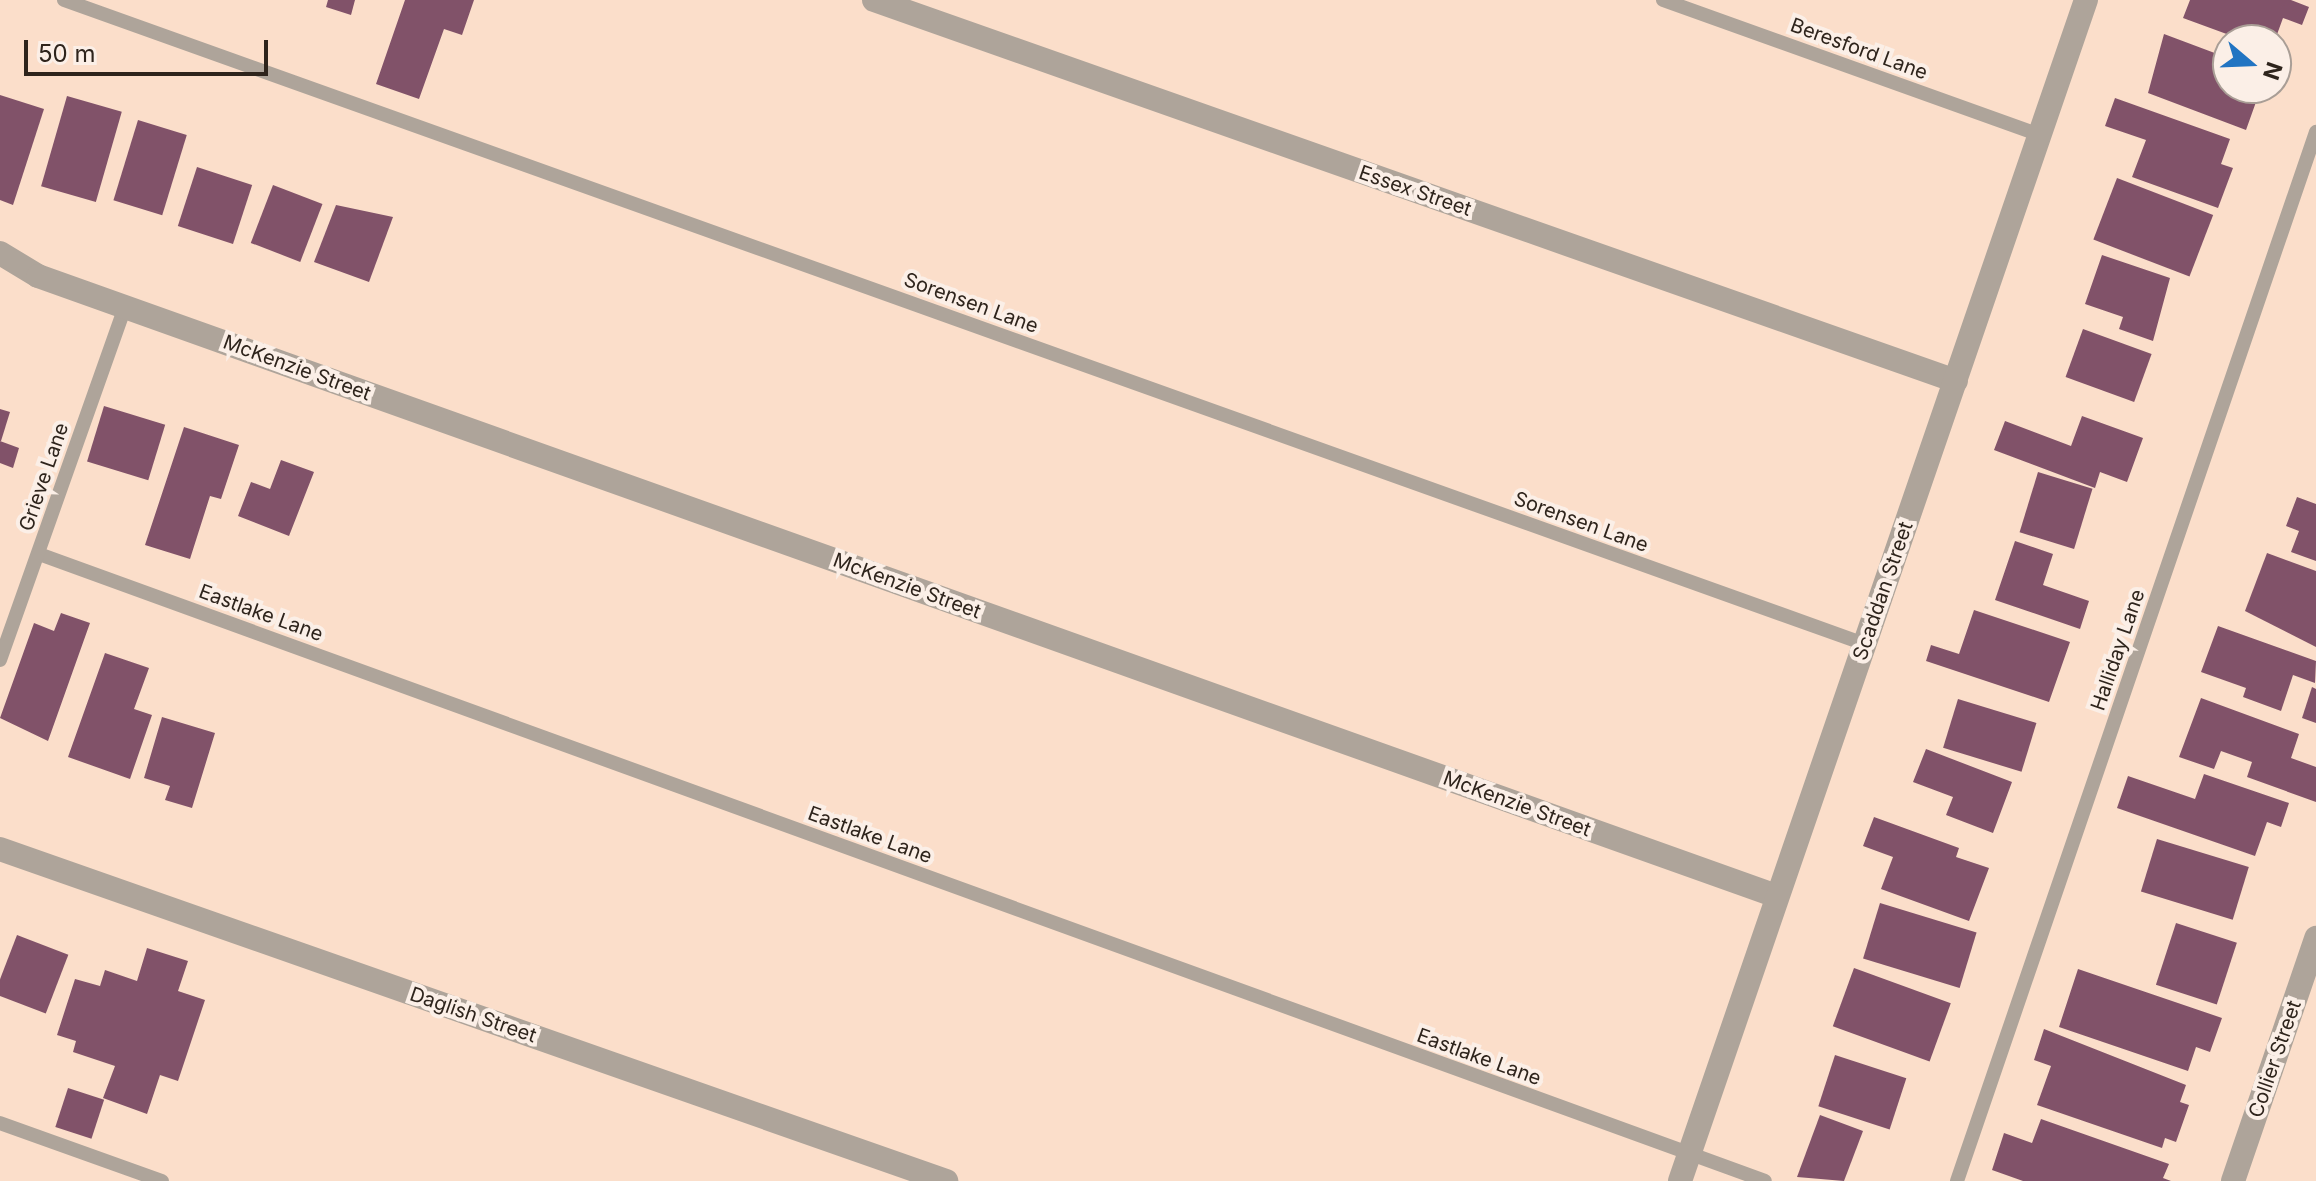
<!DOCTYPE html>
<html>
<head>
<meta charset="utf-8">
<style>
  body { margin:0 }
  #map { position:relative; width:2316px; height:1181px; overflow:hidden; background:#fbdeca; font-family:Inter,sans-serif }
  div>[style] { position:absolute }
  .building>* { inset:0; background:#815269; transform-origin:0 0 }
  .service>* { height:14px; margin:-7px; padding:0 7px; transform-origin:7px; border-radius:7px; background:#aea49a }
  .minor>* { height:24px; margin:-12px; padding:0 12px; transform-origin:12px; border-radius:12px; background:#aea49a }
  span { translate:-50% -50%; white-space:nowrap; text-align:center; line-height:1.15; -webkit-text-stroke:8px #fbefe7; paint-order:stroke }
  .street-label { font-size:20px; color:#2e241c }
  .north { position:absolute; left:2212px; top:24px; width:80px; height:80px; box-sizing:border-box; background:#fbefe7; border:2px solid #a99e96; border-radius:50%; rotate:109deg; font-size:22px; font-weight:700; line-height:32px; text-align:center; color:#2e241c }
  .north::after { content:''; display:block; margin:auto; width:28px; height:36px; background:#2174c2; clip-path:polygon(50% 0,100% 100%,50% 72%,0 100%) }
  .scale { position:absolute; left:24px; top:40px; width:244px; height:36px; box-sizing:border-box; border:4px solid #2e241c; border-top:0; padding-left:10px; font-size:24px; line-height:28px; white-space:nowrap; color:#2e241c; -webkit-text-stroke:6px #fbefe7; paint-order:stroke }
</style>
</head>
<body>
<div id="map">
  <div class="building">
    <div style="clip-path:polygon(328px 0,355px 0,351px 15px,326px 7px)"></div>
    <div style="clip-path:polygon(405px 0,474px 0,462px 35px,444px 29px,419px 99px,376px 84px)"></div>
    <div style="clip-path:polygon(2190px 0,2291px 0,2309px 7px,2302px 25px,2283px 18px,2275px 40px,2243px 40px,2183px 18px)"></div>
    <div style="clip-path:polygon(2164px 34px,2228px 58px,2228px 88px,2261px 88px,2246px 130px,2148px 93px)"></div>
    <div style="clip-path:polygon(0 95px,44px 109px,13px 205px,0 200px)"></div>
    <div style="left:67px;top:96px;width:57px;height:94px;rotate:16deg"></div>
    <div style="clip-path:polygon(2115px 98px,2230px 139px,2221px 164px,2233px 168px,2218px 208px,2132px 177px,2146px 140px,2105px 126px)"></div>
    <div style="left:138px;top:120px;width:51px;height:84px;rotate:17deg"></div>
    <div style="left:197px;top:167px;width:58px;height:62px;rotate:18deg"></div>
    <div style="left:2117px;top:178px;width:103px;height:66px;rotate:21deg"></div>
    <div style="left:273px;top:185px;width:53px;height:62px;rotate:21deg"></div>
    <div style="clip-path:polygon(336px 205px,393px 217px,369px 282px,314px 262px)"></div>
    <div style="clip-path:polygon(2102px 255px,2170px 278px,2153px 341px,2119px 329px,2123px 317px,2085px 304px)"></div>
    <div style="left:2083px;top:329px;width:73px;height:51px;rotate:20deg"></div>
    <div style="left:104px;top:406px;width:64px;height:58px;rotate:17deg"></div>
    <div style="clip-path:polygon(0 409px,10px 412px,1px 441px,0 441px)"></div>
    <div style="clip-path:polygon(2082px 416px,2143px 438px,2127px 482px,2100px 472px,2095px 488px,1994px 450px,2005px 421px,2071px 446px)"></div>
    <div style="clip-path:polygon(184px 427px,239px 445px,221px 499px,210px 496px,190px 559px,145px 545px)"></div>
    <div style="clip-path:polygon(0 441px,19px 448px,13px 468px,0 463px)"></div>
    <div style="clip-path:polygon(281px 460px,314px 472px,289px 536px,238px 516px,251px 482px,270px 489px)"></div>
    <div style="left:2038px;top:472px;width:57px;height:63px;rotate:17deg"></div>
    <div style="clip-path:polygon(2297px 497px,2316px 504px,2316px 561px,2291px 552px,2299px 531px,2286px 526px)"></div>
    <div style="clip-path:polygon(2015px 541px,2053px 554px,2043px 585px,2089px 601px,2080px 629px,1995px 600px)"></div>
    <div style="clip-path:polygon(2267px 553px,2316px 571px,2316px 647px,2245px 611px)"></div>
    <div style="clip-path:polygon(1974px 610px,2070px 642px,2049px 702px,1926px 661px,1931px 645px,1959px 654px)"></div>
    <div style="clip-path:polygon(61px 613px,90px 623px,48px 741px,0 718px,34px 623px,54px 631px)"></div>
    <div style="clip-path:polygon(2218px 626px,2316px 661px,2315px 683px,2293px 675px,2281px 711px,2243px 697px,2246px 688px,2201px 672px)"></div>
    <div style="clip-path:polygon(105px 653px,149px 668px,134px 709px,152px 715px,130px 779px,68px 757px)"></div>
    <div style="clip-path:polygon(2312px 687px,2316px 689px,2316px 723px,2302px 718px)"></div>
    <div style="clip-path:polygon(2201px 698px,2299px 734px,2291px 758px,2316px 767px,2316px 802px,2247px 777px,2252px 762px,2221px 751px,2214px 769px,2179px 757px)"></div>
    <div style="left:1958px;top:699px;width:82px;height:51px;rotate:17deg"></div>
    <div style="clip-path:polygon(162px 717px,215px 733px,192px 808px,165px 800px,170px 786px,144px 778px)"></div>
    <div style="clip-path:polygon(1926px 749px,2012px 782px,1993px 833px,1946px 815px,1953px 797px,1913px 782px)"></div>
    <div style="clip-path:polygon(2204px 774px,2289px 803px,2281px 827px,2267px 822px,2255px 856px,2117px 808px,2128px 776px,2195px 799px)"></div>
    <div style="clip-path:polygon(1874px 817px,1959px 848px,1956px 857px,1989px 868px,1969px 921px,1881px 889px,1893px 857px,1863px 846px)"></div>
    <div style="left:2157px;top:839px;width:96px;height:55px;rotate:17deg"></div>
    <div style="left:1880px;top:903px;width:101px;height:58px;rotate:17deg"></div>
    <div style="left:2176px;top:923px;width:64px;height:65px;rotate:18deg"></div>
    <div style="left:17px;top:935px;width:55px;height:63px;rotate:21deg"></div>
    <div style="clip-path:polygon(147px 948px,188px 961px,178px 991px,205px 1000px,178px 1081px,160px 1075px,147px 1114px,103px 1098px,115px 1066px,73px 1052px,76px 1041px,57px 1035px,75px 979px,100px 986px,105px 970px,137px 981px)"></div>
    <div style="left:1854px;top:968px;width:103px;height:62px;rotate:20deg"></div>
    <div style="clip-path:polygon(2078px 969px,2222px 1018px,2210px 1052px,2196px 1047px,2188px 1071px,2059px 1027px)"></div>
    <div style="clip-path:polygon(2044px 1029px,2186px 1085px,2180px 1102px,2189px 1105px,2176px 1142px,2165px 1138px,2162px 1148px,2037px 1105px,2051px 1066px,2034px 1060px)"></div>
    <div style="left:1835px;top:1055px;width:75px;height:54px;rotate:18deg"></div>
    <div style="left:68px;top:1088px;width:38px;height:41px;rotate:18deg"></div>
    <div style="clip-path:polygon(1820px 1115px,1863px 1131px,1844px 1181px,1797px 1177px)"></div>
    <div style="clip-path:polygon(2041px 1119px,2169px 1164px,2163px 1178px,2171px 1181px,2023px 1181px,1992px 1170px,2004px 1133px,2032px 1143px)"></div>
  </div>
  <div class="service">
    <div style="left:64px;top:0;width:1913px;rotate:19.68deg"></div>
    <div style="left:1663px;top:0;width:401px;rotate:19.7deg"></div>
    <div style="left:39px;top:554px;width:1836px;rotate:19.96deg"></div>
    <div style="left:0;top:660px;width:374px;rotate:-70.5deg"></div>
    <div style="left:0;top:1123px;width:172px;rotate:19.7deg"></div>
    <div style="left:1957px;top:1181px;width:1109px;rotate:-71.11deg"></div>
  </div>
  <div class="minor">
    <div style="left:874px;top:0;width:1147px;rotate:19.4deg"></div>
    <div style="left:0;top:253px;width:44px;rotate:31.2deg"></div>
    <div style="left:38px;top:276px;width:1845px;rotate:19.63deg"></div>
    <div style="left:0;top:849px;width:1003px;rotate:19.34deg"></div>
    <div style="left:1680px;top:1181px;width:1249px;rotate:-71.03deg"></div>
    <div style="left:2233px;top:1181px;width:257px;rotate:-71.1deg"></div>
  </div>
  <div class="street-label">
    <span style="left:1859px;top:49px;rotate:20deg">Beresford Lane</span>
    <span style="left:1415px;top:191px;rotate:19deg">Essex Street</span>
    <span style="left:971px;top:303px;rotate:20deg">Sorensen Lane</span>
    <span style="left:297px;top:368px;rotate:20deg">McKenzie Street</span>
    <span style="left:44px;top:477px;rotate:-71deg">Grieve Lane</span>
    <span style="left:1581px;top:522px;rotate:20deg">Sorensen Lane</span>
    <span style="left:907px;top:586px;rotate:20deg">McKenzie Street</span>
    <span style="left:1883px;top:591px;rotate:-71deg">Scaddan Street</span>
    <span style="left:261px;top:613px;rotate:20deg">Eastlake Lane</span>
    <span style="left:2118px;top:650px;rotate:-71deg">Halliday Lane</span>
    <span style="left:1517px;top:804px;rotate:20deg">McKenzie Street</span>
    <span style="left:870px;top:835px;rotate:20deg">Eastlake Lane</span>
    <span style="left:473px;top:1015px;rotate:19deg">Daglish Street</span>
    <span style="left:1479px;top:1057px;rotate:20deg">Eastlake Lane</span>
    <span style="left:2275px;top:1059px;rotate:-71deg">Collier Street</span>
  </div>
  <div class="north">N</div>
  <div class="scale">50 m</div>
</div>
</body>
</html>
